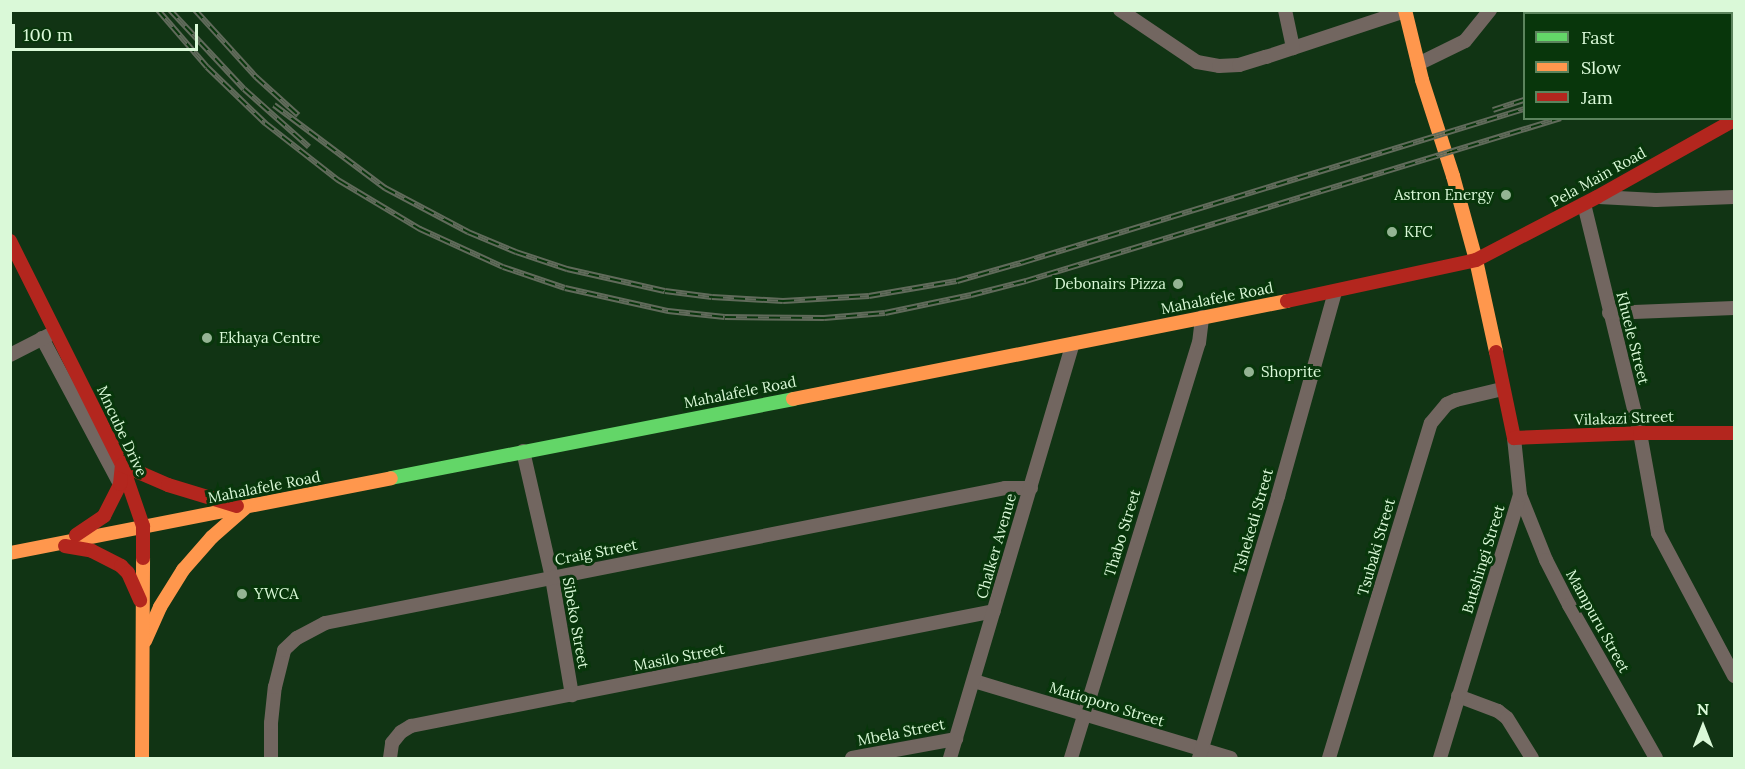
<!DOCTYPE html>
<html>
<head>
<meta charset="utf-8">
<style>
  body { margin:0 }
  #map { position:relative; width:1745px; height:769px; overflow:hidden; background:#113414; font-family:Lora,serif }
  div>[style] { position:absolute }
  .street>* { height:14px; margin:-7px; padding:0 7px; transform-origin:7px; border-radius:7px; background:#726660 }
  .fast>* { height:14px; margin:-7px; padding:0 7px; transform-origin:7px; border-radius:7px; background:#63d668 }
  .slow>* { height:14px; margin:-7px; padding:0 7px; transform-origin:7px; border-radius:7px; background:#ff974d }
  .jam>* { height:14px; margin:-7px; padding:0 7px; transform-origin:7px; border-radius:7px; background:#b3261e }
  .rail>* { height:6px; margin-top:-3px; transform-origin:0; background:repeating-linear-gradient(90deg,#08360b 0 11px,#616b5b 0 22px); box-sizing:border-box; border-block:2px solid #616b5b }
  .dots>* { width:16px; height:16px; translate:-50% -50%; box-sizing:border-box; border:3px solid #08360b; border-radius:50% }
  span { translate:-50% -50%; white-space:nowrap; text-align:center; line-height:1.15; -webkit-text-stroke:6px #08360b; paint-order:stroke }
  .street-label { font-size:15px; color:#daf9d8 }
  .poi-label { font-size:15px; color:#daf9d8 }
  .right { translate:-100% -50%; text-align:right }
  .left { translate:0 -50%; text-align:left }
  .frame { position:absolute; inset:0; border:12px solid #daf9d8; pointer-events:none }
  .legend { position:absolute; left:1523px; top:12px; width:210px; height:108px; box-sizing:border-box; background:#08360b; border:2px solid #5c845d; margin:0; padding:8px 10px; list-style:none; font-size:18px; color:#daf9d8 }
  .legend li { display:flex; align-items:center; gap:12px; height:30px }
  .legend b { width:30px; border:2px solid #5c845d }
  .north { position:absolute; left:1673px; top:697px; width:60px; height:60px; -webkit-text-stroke:4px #08360b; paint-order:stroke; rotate:0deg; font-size:16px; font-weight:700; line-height:24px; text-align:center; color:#daf9d8 }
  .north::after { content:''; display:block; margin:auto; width:21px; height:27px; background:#daf9d8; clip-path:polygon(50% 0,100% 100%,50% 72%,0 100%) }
  .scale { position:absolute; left:12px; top:24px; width:186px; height:27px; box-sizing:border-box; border:3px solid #daf9d8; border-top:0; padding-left:8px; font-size:18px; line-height:21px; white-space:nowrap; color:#daf9d8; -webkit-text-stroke:4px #08360b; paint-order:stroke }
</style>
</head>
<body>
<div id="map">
  <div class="street">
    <div style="left:1120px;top:10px;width:93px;rotate:34deg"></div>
    <div style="left:1197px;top:62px;width:22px;rotate:10deg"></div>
    <div style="left:1219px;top:66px;width:20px;rotate:-3deg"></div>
    <div style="left:1239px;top:65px;width:28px;rotate:-17deg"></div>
    <div style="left:1266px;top:57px;width:146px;rotate:-18.3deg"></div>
    <div style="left:1285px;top:10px;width:39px;rotate:78deg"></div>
    <div style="left:1418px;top:64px;width:52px;rotate:-26.1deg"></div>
    <div style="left:1465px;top:41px;width:40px;rotate:-51deg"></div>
    <div style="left:1599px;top:197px;width:57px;rotate:3deg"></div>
    <div style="left:1656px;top:200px;width:78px;rotate:-2.2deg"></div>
    <div style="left:1584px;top:204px;width:236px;rotate:76.3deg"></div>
    <div style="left:1640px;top:433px;width:102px;rotate:79.8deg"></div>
    <div style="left:1658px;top:533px;width:162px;rotate:62deg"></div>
    <div style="left:1609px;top:313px;width:125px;rotate:-2.3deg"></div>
    <div style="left:42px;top:338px;width:166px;rotate:61.9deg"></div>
    <div style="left:10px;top:355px;width:44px;rotate:-27.1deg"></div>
    <div style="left:523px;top:451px;width:130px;rotate:77.1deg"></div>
    <div style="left:552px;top:578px;width:119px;rotate:80.3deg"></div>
    <div style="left:1520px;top:495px;width:70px;rotate:68.2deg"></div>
    <div style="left:1546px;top:560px;width:51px;rotate:62.9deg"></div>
    <div style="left:1569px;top:605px;width:176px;rotate:60.4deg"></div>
    <div style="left:974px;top:681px;width:268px;rotate:16.7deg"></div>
    <div style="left:1458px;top:696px;width:43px;rotate:20.6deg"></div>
    <div style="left:1498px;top:711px;width:11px;rotate:38deg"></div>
    <div style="left:1507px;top:718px;width:47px;rotate:58deg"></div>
    <div style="left:271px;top:758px;width:35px;rotate:-90deg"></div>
    <div style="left:271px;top:723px;width:36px;rotate:-84deg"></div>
    <div style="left:275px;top:687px;width:38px;rotate:-76deg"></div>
    <div style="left:284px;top:650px;width:18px;rotate:-43deg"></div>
    <div style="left:297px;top:638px;width:32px;rotate:-28deg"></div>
    <div style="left:325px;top:623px;width:693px;rotate:-11.23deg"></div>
    <div style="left:1005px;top:488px;width:26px"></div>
    <div style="left:390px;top:758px;width:15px;rotate:-82deg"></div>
    <div style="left:392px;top:743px;width:14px;rotate:-51deg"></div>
    <div style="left:401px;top:732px;width:12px;rotate:-31deg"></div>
    <div style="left:411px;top:726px;width:594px;rotate:-11.16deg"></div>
    <div style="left:852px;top:758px;width:106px;rotate:-10.4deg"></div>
    <div style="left:950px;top:758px;width:432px;rotate:-73.5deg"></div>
    <div style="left:1071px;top:758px;width:434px;rotate:-72.9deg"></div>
    <div style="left:1199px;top:343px;width:26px;rotate:-83deg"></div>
    <div style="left:1199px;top:758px;width:274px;rotate:-73.2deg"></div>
    <div style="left:1278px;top:496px;width:212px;rotate:-74.4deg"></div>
    <div style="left:1329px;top:758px;width:350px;rotate:-73.1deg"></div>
    <div style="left:1431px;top:423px;width:25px;rotate:-50deg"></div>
    <div style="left:1447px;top:404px;width:10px;rotate:-24deg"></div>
    <div style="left:1456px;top:400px;width:47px;rotate:-13.4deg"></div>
    <div style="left:1440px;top:758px;width:275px;rotate:-73.1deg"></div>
    <div style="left:1520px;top:495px;width:57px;rotate:-96deg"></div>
  </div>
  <div class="fast">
    <div style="left:391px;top:478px;width:410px;rotate:-11.1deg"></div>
  </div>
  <div class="slow">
    <div style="left:1405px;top:10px;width:72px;rotate:76.3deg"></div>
    <div style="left:1422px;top:80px;width:101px;rotate:72.1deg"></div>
    <div style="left:1453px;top:176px;width:87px;rotate:74.7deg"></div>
    <div style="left:1476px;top:260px;width:94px;rotate:77.7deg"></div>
    <div style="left:793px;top:399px;width:504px;rotate:-11.22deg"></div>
    <div style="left:10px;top:553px;width:388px;rotate:-11.1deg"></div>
    <div style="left:145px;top:641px;width:37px;rotate:-66deg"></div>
    <div style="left:160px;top:607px;width:44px;rotate:-58.1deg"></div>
    <div style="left:183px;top:570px;width:44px;rotate:-48.7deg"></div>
    <div style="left:212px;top:537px;width:44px;rotate:-41.3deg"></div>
    <div style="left:142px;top:758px;width:200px;rotate:-89.7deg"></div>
  </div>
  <div class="jam">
    <div style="left:10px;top:241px;width:250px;rotate:63.4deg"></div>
    <div style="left:122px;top:465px;width:65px;rotate:71deg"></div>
    <div style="left:143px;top:526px;width:32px;rotate:90deg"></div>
    <div style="left:1287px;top:301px;width:193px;rotate:-12.2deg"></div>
    <div style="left:1476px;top:260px;width:136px;rotate:-27.5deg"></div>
    <div style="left:1597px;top:197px;width:157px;rotate:-29.3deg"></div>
    <div style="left:1496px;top:352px;width:88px;rotate:78.2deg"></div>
    <div style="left:1514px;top:438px;width:126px;rotate:-2.3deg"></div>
    <div style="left:1640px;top:433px;width:94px"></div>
    <div style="left:76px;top:535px;width:34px;rotate:-34deg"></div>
    <div style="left:104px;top:516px;width:36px;rotate:-63deg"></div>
    <div style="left:120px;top:484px;width:19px;rotate:-84deg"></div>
    <div style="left:122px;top:465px;width:50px;rotate:23.5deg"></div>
    <div style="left:168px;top:485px;width:72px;rotate:16.9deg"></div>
    <div style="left:65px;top:546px;width:27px;rotate:10deg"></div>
    <div style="left:92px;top:551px;width:33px;rotate:27deg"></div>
    <div style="left:121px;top:566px;width:10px;rotate:45deg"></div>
    <div style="left:128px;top:573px;width:30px;rotate:66deg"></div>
  </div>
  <div class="rail">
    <div style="left:158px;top:10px;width:75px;rotate:49.3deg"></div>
    <div style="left:207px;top:67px;width:81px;rotate:44deg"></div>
    <div style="left:265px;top:123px;width:93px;rotate:38deg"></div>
    <div style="left:338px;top:180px;width:96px;rotate:30.9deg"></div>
    <div style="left:420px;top:229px;width:91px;rotate:24.6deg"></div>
    <div style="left:503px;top:267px;width:65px;rotate:18.7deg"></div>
    <div style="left:565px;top:288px;width:106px;rotate:12.6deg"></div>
    <div style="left:668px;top:311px;width:57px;rotate:6deg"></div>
    <div style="left:725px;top:317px;width:99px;rotate:0.6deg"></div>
    <div style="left:824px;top:318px;width:61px;rotate:-4.7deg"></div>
    <div style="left:885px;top:313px;width:88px;rotate:-11.8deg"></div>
    <div style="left:971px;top:295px;width:57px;rotate:-14.3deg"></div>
    <div style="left:1026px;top:281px;width:559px;rotate:-16.94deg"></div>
    <div style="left:170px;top:10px;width:108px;rotate:46.9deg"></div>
    <div style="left:244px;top:89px;width:87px;rotate:41.7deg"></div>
    <div style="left:195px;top:10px;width:91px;rotate:47.7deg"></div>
    <div style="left:256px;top:77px;width:57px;rotate:42.1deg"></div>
    <div style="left:1732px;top:22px;width:2px;rotate:-27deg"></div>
    <div style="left:1732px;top:49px;width:2px;rotate:-27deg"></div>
    <div style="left:1732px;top:65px;width:2px;rotate:-27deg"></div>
    <div style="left:274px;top:105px;width:139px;rotate:36.8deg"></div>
    <div style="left:385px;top:188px;width:94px;rotate:27.9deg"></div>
    <div style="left:468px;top:232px;width:52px;rotate:22.6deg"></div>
    <div style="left:516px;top:252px;width:54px;rotate:18.4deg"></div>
    <div style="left:567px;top:269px;width:100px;rotate:12.7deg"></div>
    <div style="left:665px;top:291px;width:47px;rotate:7.3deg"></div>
    <div style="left:712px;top:297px;width:71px;rotate:3.2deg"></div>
    <div style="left:783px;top:301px;width:86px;rotate:-3.3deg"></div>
    <div style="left:869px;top:296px;width:89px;rotate:-9.7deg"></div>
    <div style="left:957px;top:281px;width:70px;rotate:-15.8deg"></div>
    <div style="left:1024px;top:262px;width:523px;rotate:-17.01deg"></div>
    <div style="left:1493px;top:110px;width:33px;rotate:-18deg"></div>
  </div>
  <div class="dots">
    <div style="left:1506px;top:195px;background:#94b493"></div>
    <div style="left:1392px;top:232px;background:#94b493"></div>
    <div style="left:1178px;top:284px;background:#94b493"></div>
    <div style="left:207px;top:338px;background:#94b493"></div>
    <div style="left:1249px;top:372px;background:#94b493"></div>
    <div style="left:242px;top:594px;background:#94b493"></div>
  </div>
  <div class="street-label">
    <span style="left:1598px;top:177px;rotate:-29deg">Pela Main Road</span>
    <span style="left:1217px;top:298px;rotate:-11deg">Mahalafele Road</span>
    <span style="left:1633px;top:338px;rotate:76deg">Khuele Street</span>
    <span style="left:740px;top:392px;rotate:-11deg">Mahalafele Road</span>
    <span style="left:1624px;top:418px;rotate:-2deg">Vilakazi Street</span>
    <span style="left:122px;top:431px;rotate:65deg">Mncube Drive</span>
    <span style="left:264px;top:487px;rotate:-11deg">Mahalafele Road</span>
    <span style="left:1253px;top:521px;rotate:-74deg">Tshekedi Street</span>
    <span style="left:1122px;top:533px;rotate:-73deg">Thabo Street</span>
    <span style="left:996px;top:546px;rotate:-74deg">Chalker Avenue</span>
    <span style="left:1376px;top:547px;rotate:-74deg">Tsubaki Street</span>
    <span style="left:596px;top:552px;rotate:-11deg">Craig Street</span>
    <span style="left:1483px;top:559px;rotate:-73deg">Butshingi Street</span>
    <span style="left:1598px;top:621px;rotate:61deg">Mampuru Street</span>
    <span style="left:576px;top:623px;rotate:80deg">Sibeko Street</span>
    <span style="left:679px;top:657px;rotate:-11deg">Masilo Street</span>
    <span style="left:1107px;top:704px;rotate:17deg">Matioporo Street</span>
    <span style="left:901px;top:732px;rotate:-11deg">Mbela Street</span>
  </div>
  <div class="poi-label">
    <span class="right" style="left:1494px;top:195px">Astron Energy</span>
    <span class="left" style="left:1404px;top:232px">KFC</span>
    <span class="right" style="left:1166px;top:284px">Debonairs Pizza</span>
    <span class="left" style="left:219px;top:338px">Ekhaya Centre</span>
    <span class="left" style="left:1261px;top:372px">Shoprite</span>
    <span class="left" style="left:254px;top:594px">YWCA</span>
  </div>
  <div class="frame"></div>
  <ul class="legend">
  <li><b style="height:8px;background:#63d668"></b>Fast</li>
  <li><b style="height:8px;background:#ff974d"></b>Slow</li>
  <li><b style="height:8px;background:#b3261e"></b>Jam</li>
  </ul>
  <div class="north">N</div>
  <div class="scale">100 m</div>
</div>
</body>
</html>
